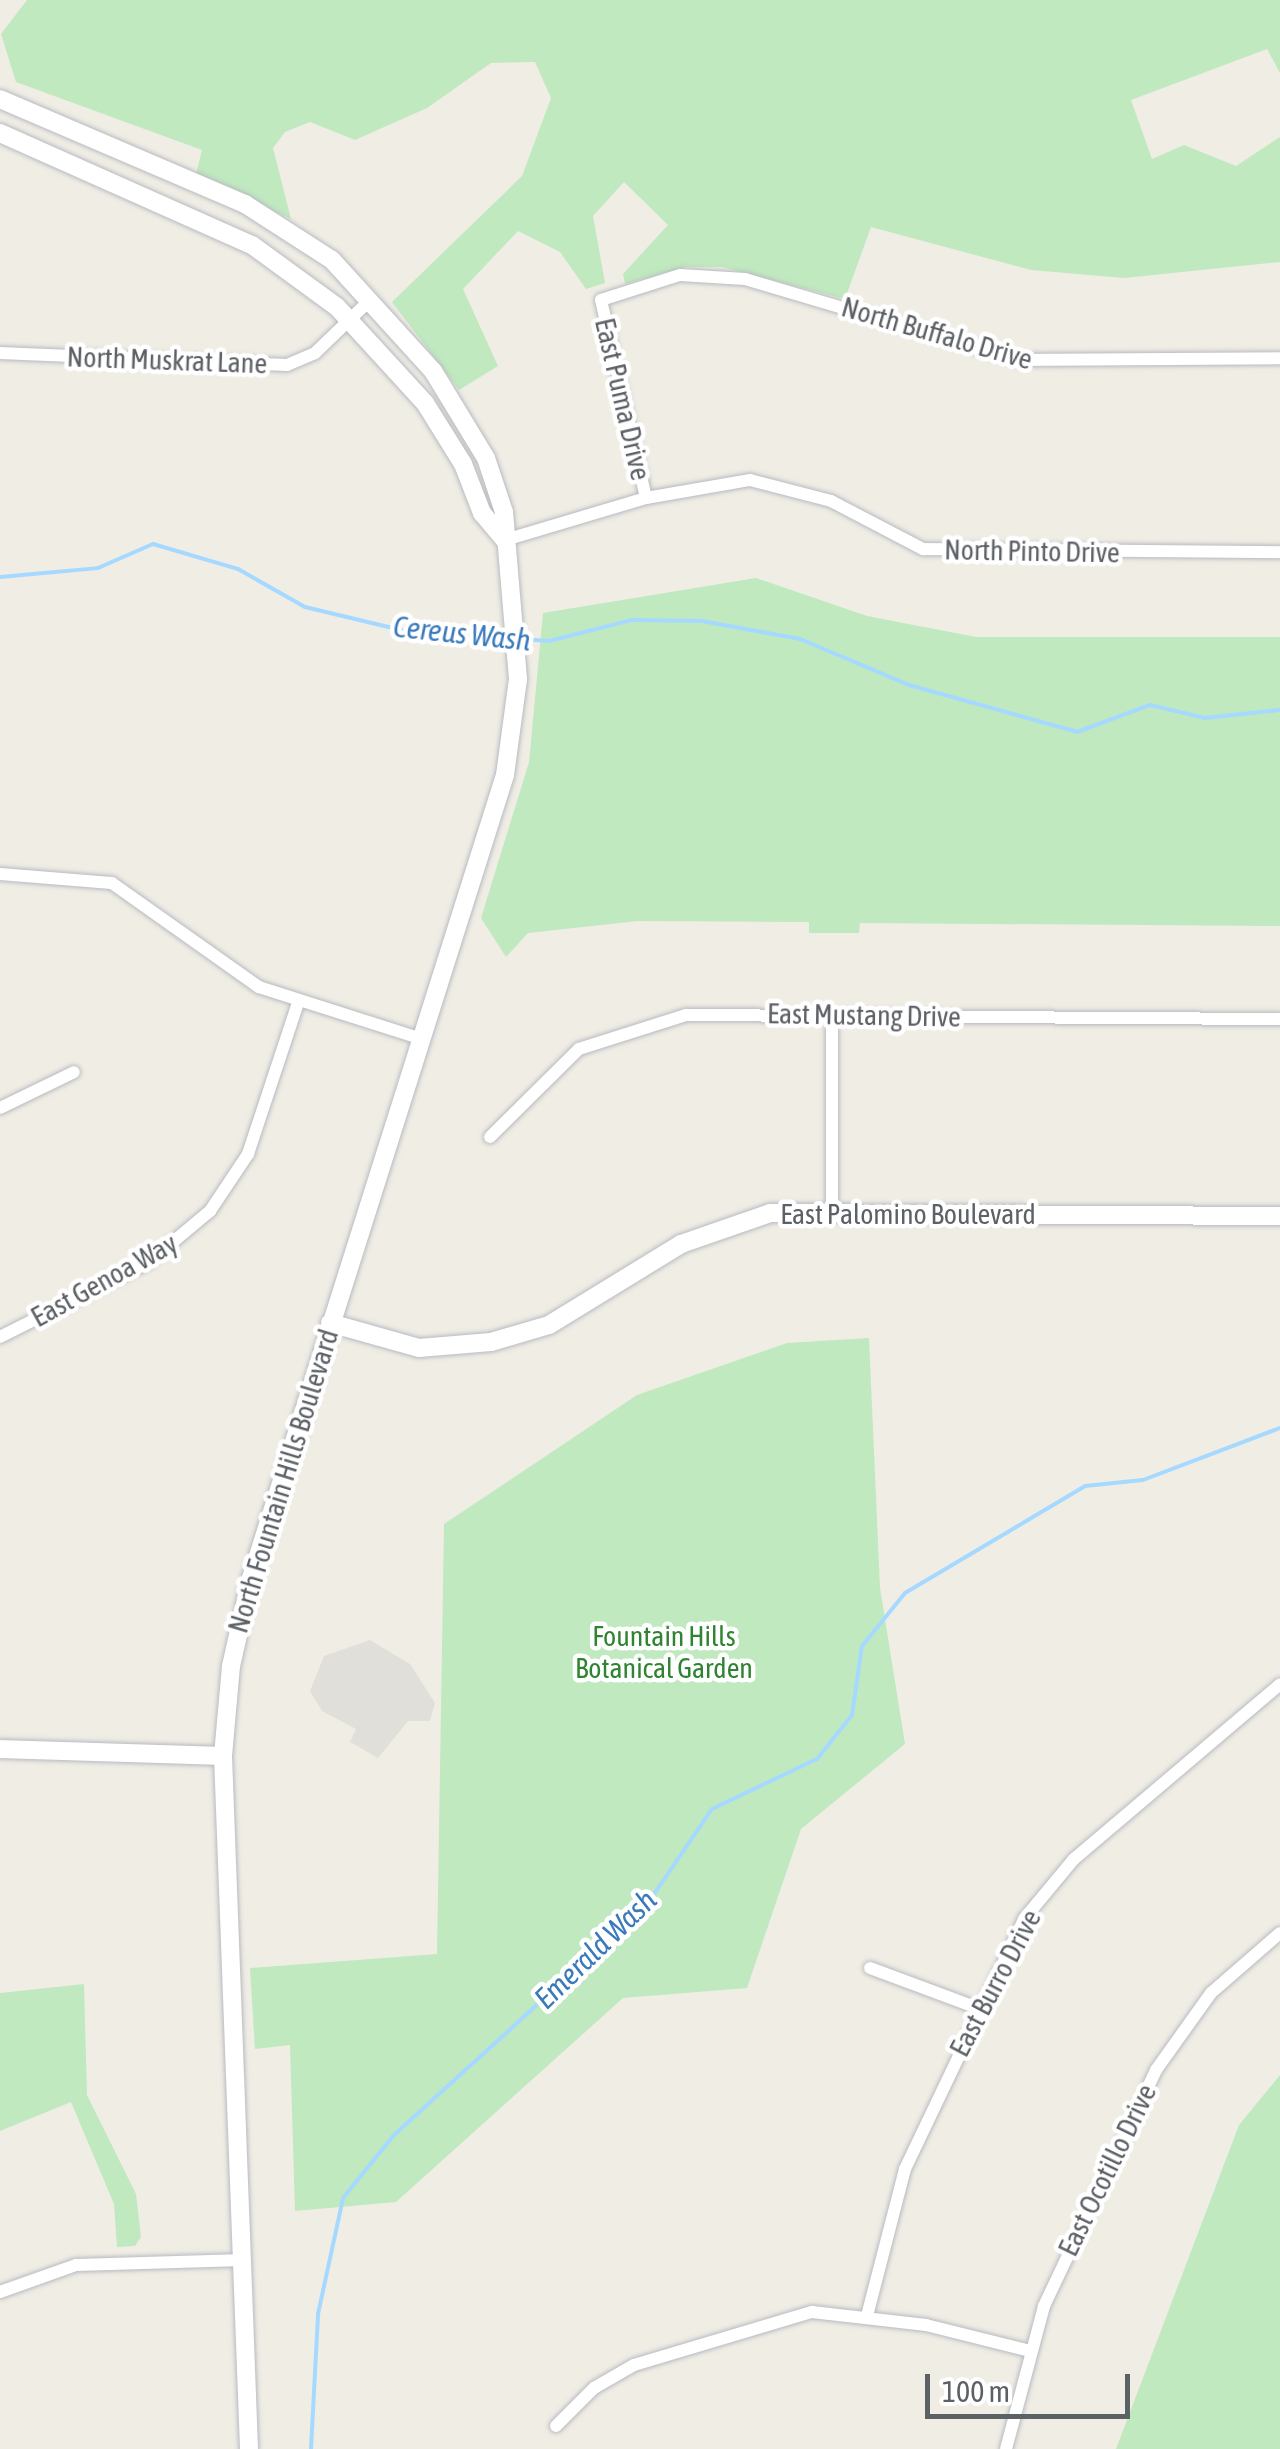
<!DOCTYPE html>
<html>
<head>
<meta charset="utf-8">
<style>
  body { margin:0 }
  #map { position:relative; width:1280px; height:2449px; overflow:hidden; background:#f0ede5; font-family:"Asap Condensed",sans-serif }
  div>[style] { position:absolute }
  .industrial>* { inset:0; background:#e1dfd9 }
  .green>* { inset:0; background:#c0e9bf }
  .stream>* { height:4px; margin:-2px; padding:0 2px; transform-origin:2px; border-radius:2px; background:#a6d9ff }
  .roads { filter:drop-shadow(0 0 2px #b7bbc0) drop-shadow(0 0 2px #b7bbc0) }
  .street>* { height:12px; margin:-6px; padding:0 6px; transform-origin:6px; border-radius:6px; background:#fff }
  .secondary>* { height:18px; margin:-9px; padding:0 9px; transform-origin:9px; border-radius:9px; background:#fff }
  span { translate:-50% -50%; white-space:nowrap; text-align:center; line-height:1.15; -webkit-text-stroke:9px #fff; paint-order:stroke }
  .street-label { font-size:28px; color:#5c6166 }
  .park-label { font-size:28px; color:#2e8431 }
  .water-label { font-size:30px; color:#3a79ba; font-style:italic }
  .scale { position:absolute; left:925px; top:2374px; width:205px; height:45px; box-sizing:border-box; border:5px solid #5c6166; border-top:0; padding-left:12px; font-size:30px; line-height:35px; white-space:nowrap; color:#5c6166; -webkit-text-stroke:8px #fff; paint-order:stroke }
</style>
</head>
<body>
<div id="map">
  <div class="industrial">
    <div style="clip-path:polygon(370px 1640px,410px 1664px,435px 1703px,430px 1721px,408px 1721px,378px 1758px,350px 1742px,356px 1729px,322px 1711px,310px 1691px,324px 1656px)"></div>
  </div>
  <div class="green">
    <div style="clip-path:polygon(27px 0,1280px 0,1280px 73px,1267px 49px,1131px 100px,1152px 159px,1184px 145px,1236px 166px,1280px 137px,1280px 262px,1124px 278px,1031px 270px,871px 227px,845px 299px,722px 267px,686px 267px,625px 284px,623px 274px,668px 225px,624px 182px,593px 216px,605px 283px,586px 289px,560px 252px,518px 231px,463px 289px,498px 366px,459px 390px,392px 302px,522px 176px,551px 98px,535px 62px,491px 63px,427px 108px,355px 140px,310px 122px,285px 132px,273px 148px,291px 219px,196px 174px,202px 150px,16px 82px,1px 34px)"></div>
    <div style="clip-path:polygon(756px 578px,867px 616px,976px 637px,1280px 637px,1280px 926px,860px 923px,859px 933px,809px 933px,809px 922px,638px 921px,528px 933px,506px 957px,481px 918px,529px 762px,543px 613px)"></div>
    <div style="clip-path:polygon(869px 1338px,880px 1588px,905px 1744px,801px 1829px,747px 1988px,623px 1998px,396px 2202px,295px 2211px,290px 2045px,255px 2049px,250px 1968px,437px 1954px,444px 1524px,637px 1395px,787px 1343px)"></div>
    <div style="clip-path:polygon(84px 1984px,87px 2095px,136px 2194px,141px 2237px,135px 2246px,117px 2247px,114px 2204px,71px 2102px,0 2131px,0 1993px)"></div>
    <div style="clip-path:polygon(1280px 2075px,1280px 2449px,1116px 2449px,1239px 2125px)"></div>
  </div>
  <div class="stream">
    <div style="left:0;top:577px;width:98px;rotate:-5.2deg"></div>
    <div style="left:98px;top:568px;width:60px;rotate:-23.6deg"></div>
    <div style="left:153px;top:544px;width:89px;rotate:16.4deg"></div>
    <div style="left:238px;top:569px;width:77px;rotate:29.6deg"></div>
    <div style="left:305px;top:607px;width:103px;rotate:13.5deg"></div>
    <div style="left:405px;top:631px;width:102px;rotate:3.9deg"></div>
    <div style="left:521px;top:639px;width:28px;rotate:4deg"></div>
    <div style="left:549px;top:641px;width:86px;rotate:-14.2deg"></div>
    <div style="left:632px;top:620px;width:70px;rotate:0.8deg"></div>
    <div style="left:702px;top:621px;width:100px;rotate:10.4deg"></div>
    <div style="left:800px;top:639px;width:118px;rotate:22.9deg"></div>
    <div style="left:909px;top:685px;width:174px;rotate:15.6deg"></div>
    <div style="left:1077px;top:732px;width:78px;rotate:-20.3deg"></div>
    <div style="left:1150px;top:705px;width:57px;rotate:13.3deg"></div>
    <div style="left:1205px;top:718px;width:75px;rotate:-6.1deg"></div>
    <div style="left:311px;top:2449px;width:135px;rotate:-87deg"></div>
    <div style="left:318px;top:2314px;width:119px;rotate:-77.8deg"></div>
    <div style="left:343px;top:2198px;width:81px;rotate:-51deg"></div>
    <div style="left:394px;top:2135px;width:341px;rotate:-42.3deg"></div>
    <div style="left:646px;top:1906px;width:117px;rotate:-55.8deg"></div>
    <div style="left:712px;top:1809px;width:116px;rotate:-25.5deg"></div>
    <div style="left:817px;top:1759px;width:56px;rotate:-51.5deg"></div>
    <div style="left:852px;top:1715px;width:70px;rotate:-81.8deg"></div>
    <div style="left:862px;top:1646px;width:68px;rotate:-50.9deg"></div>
    <div style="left:905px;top:1593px;width:209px;rotate:-30.7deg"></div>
    <div style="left:1085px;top:1486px;width:58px;rotate:-5.9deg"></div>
    <div style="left:1143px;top:1480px;width:147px;rotate:-20.8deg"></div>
  </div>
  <div class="roads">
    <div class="street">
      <div style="left:0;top:353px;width:287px;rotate:2.4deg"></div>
      <div style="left:287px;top:365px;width:30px;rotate:-23deg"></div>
      <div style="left:315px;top:353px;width:76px;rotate:-43.9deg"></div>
      <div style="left:646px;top:498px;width:203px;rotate:-102.8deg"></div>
      <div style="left:601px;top:300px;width:83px;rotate:-17.6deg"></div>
      <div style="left:680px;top:275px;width:65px;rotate:3.5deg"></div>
      <div style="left:745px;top:279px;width:285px;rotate:16.5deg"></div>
      <div style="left:1018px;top:360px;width:262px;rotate:-0.4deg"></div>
      <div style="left:505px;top:540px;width:147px;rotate:-16.6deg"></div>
      <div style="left:646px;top:498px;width:106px;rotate:-9.8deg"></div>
      <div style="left:750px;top:480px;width:84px;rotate:14.5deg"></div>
      <div style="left:831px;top:501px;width:104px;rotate:27.6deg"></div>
      <div style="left:923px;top:549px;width:357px;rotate:0.5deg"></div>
      <div style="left:0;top:874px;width:112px;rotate:4.6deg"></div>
      <div style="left:112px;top:883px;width:180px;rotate:35.3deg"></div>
      <div style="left:259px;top:987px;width:168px;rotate:17.7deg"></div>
      <div style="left:832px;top:1015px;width:197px;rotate:90deg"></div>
      <div style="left:0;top:1108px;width:82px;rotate:-25.9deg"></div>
      <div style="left:490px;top:1137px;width:125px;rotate:-44.7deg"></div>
      <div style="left:579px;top:1049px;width:112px;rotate:-17.6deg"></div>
      <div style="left:686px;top:1015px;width:594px;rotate:0.39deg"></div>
      <div style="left:0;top:1337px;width:167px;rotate:-26.7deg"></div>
      <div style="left:149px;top:1262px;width:80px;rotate:-39.9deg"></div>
      <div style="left:210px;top:1211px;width:69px;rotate:-56.3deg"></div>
      <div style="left:248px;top:1154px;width:162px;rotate:-71.7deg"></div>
      <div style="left:870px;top:1968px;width:112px;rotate:20.4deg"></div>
      <div style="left:0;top:2292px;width:81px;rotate:-19.6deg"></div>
      <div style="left:76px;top:2265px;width:168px;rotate:-1.7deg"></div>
      <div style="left:867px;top:2316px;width:152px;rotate:-75.5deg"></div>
      <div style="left:905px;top:2169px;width:277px;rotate:-64.5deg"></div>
      <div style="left:1024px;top:1919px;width:78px;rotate:-50.2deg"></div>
      <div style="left:1074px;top:1859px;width:270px;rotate:-40.3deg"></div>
      <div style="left:556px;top:2426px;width:54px;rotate:-45deg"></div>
      <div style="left:594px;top:2388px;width:46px;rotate:-29.9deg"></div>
      <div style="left:634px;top:2365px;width:186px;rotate:-16.6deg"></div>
      <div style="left:812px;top:2312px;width:115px;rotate:6.5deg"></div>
      <div style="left:926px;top:2325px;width:107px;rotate:14deg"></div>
      <div style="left:1006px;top:2449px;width:148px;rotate:-75.1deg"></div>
      <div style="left:1044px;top:2306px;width:261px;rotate:-64.6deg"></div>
      <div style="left:1156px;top:2070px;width:95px;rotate:-54.5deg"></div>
      <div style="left:1211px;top:1993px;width:91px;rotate:-41deg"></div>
    </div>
    <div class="secondary">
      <div style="left:0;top:99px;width:267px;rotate:23.2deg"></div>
      <div style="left:245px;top:204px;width:103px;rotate:32.8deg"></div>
      <div style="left:332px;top:260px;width:150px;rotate:47.7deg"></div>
      <div style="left:433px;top:371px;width:102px;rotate:58.7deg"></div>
      <div style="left:486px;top:458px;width:57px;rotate:71.6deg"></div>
      <div style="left:504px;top:512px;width:168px;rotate:85.2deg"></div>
      <div style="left:518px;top:679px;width:97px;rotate:97.7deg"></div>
      <div style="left:505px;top:775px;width:842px;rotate:107.55deg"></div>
      <div style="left:251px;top:1578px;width:90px;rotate:102.8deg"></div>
      <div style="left:231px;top:1666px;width:90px;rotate:95.1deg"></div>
      <div style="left:223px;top:1756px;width:693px;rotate:87.85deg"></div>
      <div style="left:0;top:133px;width:276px;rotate:24deg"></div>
      <div style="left:252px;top:245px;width:105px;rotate:36.1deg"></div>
      <div style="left:337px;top:307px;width:130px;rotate:47.5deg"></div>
      <div style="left:425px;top:403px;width:72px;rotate:58.1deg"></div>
      <div style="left:463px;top:464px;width:53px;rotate:68.8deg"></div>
      <div style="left:482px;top:513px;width:35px;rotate:50deg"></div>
      <div style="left:330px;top:1323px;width:92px;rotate:15.7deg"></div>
      <div style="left:419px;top:1348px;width:72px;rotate:-4.8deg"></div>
      <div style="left:491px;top:1342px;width:60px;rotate:-16.3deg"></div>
      <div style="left:549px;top:1325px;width:155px;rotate:-31.5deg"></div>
      <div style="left:681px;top:1244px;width:94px;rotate:-19.2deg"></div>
      <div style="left:770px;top:1213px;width:510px;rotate:0.34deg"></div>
      <div style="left:0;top:1749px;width:223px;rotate:1.8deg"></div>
    </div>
  </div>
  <div class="street-label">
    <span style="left:937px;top:333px;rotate:16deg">North Buffalo Drive</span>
    <span style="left:167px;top:360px;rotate:2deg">North Muskrat Lane</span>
    <span style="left:623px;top:399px;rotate:77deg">East Puma Drive</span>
    <span style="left:1032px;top:551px;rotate:1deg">North Pinto Drive</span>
    <span style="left:864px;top:1015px;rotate:1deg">East Mustang Drive</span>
    <span style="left:908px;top:1214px">East Palomino Boulevard</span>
    <span style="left:104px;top:1280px;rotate:-29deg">East Genoa Way</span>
    <span style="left:283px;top:1481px;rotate:-73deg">North Fountain Hills Boulevard</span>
    <span style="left:995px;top:1983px;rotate:-62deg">East Burro Drive</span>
    <span style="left:1107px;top:2170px;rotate:-64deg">East Ocotillo Drive</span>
  </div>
  <div class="park-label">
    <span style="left:664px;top:1652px">Fountain Hills<br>Botanical Garden</span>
  </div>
  <div class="water-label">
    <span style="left:462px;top:633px;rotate:6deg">Cereus Wash</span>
    <span style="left:595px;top:1949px;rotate:-44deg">Emerald Wash</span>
  </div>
  <div class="scale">100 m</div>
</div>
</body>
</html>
